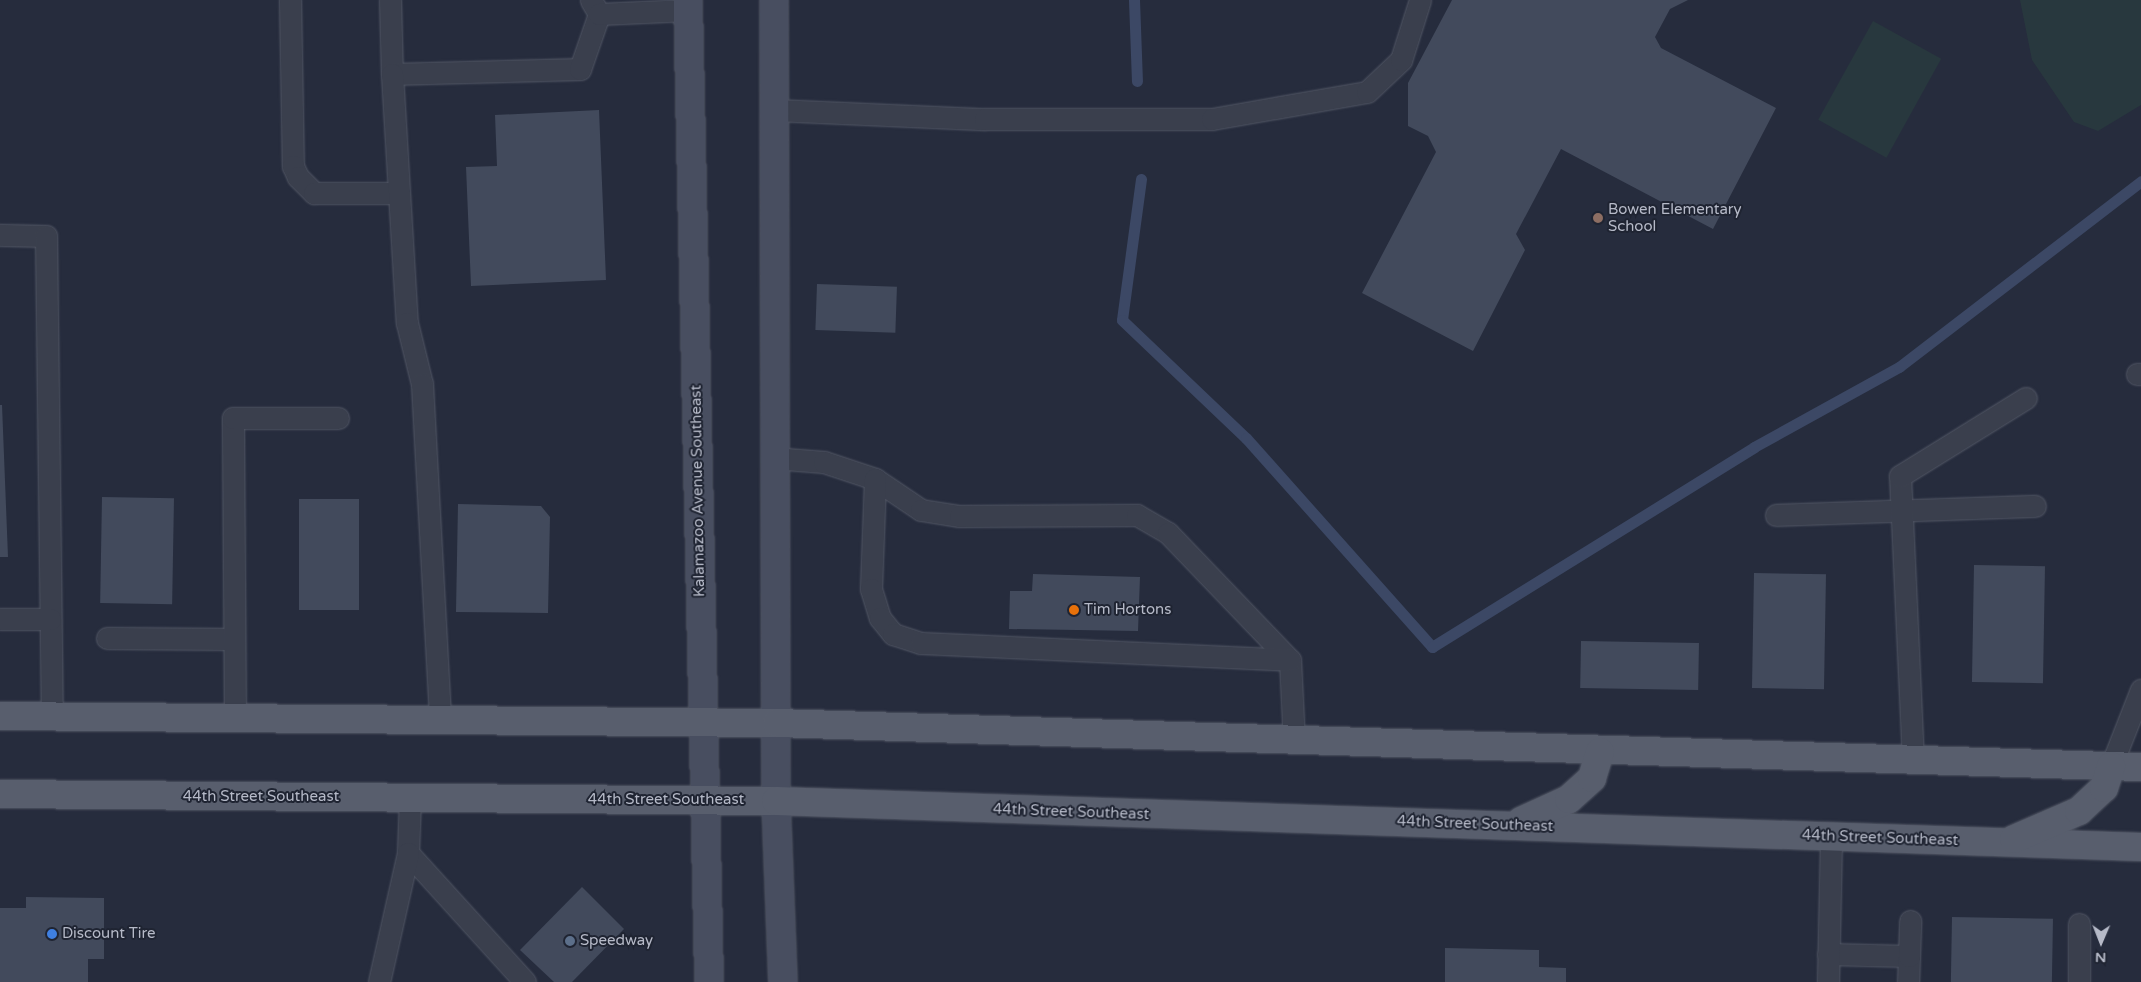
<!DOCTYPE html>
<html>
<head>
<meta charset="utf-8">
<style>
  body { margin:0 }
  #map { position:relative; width:2141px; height:982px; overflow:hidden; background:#262c3d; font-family:"Varela Round",sans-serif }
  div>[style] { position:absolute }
  .green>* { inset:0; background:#28383e; transform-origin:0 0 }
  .stream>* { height:11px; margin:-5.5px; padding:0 5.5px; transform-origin:5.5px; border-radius:5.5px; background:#3c4865 }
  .building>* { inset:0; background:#424a5c; transform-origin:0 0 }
  .roads { filter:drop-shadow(0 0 1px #525765) drop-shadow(0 0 1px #525765) }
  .lane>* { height:21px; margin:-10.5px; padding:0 10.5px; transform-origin:10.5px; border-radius:10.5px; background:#3a3f4d }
  .secondary>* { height:28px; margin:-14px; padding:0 14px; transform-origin:14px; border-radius:14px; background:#484e60 }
  .primary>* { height:28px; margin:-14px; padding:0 14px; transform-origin:14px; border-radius:14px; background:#585e6d }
  .dots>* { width:14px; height:14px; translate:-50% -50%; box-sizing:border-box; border:2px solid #1f2432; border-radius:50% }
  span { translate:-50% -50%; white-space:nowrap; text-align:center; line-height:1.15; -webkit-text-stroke:4px #1f2432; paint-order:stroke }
  .poi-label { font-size:15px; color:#b6bac8 }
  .left { translate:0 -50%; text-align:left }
  .street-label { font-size:15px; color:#b6bac8 }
  .north { position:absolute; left:2076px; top:917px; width:50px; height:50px; -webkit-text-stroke:4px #1f2432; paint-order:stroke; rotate:181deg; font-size:14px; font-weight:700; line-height:20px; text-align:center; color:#b6bac8 }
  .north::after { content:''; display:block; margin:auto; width:18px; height:22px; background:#b6bac8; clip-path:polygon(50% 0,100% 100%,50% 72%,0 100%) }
</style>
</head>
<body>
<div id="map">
  <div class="green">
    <div style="clip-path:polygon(2020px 0,2141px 0,2141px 105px,2098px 131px,2074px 122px,2032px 60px)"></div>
    <div style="left:1873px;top:21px;width:78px;height:113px;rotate:29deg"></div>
  </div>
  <div class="stream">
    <div style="left:1134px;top:0;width:81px;rotate:87.9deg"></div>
    <div style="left:1141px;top:179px;width:142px;rotate:97.7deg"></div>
    <div style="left:1122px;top:320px;width:171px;rotate:43.6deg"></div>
    <div style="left:1246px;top:438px;width:280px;rotate:48.3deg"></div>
    <div style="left:1432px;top:647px;width:379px;rotate:-31.8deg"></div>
    <div style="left:1754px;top:447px;width:166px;rotate:-28.9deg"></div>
    <div style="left:1899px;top:367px;width:305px;rotate:-37.5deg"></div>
  </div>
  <div class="building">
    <div style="clip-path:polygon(1452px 0,1688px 0,1670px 9px,1655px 37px,1661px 48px,1776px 108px,1713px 229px,1561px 149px,1516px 234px,1525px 250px,1473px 351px,1362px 293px,1436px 152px,1428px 136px,1408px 126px,1408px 83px)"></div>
    <div style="clip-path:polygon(599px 110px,606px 280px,471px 286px,466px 167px,497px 166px,495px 115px)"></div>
    <div style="left:817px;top:284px;width:80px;height:46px;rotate:2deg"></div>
    <div style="clip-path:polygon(0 405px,2px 405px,8px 557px,0 557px)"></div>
    <div style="left:102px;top:497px;width:72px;height:106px;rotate:1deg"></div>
    <div style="left:299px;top:499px;width:60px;height:111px"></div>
    <div style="clip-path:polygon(458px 504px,541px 506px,550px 517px,548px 613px,456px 612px)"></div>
    <div style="left:1974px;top:565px;width:71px;height:117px;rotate:1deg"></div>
    <div style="left:1754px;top:573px;width:72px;height:115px;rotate:1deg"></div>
    <div style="clip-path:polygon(1033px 574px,1140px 577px,1138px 631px,1009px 629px,1010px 591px,1032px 591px)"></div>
    <div style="left:1581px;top:641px;width:118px;height:47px;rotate:1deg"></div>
    <div style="clip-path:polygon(582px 887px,624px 929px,572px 982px,554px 982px,520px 950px)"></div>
    <div style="clip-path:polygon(26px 897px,104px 898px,104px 959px,88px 959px,88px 982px,0 982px,0 908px,26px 908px)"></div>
    <div style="left:1952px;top:917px;width:101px;height:65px;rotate:1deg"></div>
    <div style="clip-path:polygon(1445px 948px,1539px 950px,1539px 967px,1566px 968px,1566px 982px,1445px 982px)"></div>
  </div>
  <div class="roads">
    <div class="lane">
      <div style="left:290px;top:0;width:166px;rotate:89deg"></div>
      <div style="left:293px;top:166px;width:12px;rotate:66deg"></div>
      <div style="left:298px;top:177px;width:23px;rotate:45deg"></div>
      <div style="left:314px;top:193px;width:85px"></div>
      <div style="left:390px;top:0;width:74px;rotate:88.5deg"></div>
      <div style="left:392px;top:74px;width:188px;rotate:-1.5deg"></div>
      <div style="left:580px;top:69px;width:58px;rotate:-70.9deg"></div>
      <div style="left:599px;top:14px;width:16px;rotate:-120deg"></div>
      <div style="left:599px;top:14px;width:89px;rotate:-2.6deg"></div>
      <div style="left:392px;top:74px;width:249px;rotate:86.6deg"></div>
      <div style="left:407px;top:323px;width:63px;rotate:76.2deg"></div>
      <div style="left:422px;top:384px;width:336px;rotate:86.9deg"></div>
      <div style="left:775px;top:110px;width:210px;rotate:2.5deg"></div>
      <div style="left:985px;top:119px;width:227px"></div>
      <div style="left:1212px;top:119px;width:157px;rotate:-9.9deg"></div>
      <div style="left:1367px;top:92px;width:47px;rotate:-43.3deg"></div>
      <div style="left:1401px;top:60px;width:63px;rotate:-72.4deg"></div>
      <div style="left:0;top:235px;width:46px;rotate:1.2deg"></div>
      <div style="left:46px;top:236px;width:480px;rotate:89.3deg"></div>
      <div style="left:2137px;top:374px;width:4px"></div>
      <div style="left:773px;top:458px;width:51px;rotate:4.5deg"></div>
      <div style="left:824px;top:462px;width:54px;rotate:18.4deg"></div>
      <div style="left:875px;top:479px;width:55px;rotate:34deg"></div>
      <div style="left:921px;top:510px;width:39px;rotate:9deg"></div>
      <div style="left:960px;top:516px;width:177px;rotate:-0.3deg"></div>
      <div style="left:1137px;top:515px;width:36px;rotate:30deg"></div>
      <div style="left:1168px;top:533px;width:176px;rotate:46.2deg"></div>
      <div style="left:1290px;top:660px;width:82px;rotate:87.2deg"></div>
      <div style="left:875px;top:479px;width:110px;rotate:92.1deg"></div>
      <div style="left:871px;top:589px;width:30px;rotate:73deg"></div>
      <div style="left:880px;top:618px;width:21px;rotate:51deg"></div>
      <div style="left:893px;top:634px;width:29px;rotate:18deg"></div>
      <div style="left:921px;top:643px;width:369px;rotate:2.6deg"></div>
      <div style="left:1776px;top:515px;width:259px;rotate:-2deg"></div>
      <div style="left:0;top:619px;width:50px"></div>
      <div style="left:107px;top:638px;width:127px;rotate:0.5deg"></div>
      <div style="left:235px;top:718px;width:300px;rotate:-90.4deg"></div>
      <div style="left:233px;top:418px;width:105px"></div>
      <div style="left:1913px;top:761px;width:285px;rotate:-92.6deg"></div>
      <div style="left:1900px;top:476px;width:148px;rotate:-31.8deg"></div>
      <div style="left:2111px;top:766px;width:82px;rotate:-68.5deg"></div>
      <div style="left:410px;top:798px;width:55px;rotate:92.1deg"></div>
      <div style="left:408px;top:853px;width:174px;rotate:47.8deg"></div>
      <div style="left:2079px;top:924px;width:58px;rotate:90deg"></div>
      <div style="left:1828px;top:954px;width:81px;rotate:1.4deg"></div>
      <div style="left:1909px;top:956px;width:26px;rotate:92deg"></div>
      <div style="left:1909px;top:956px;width:35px;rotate:-88deg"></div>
      <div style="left:379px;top:982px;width:132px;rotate:-77.3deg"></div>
      <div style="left:1828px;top:982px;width:146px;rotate:-88.8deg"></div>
    </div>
    <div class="secondary">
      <div style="left:688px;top:0;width:982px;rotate:88.77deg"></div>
      <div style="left:774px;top:0;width:801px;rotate:89.86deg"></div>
      <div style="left:776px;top:801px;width:181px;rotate:87.8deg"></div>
    </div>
    <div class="primary">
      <div style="left:0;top:716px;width:777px;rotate:0.52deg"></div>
      <div style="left:777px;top:723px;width:1365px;rotate:1.85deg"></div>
      <div style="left:0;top:794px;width:776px;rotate:0.52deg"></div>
      <div style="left:776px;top:801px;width:1366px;rotate:1.93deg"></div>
      <div style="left:1521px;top:821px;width:53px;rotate:-24.6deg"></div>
      <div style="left:1569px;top:799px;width:31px;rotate:-42deg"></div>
      <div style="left:1592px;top:778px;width:27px;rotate:-73deg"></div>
      <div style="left:2014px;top:839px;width:71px;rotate:-23.3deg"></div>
      <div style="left:2079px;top:811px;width:34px;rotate:-43deg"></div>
      <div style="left:2104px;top:788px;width:23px;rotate:-72deg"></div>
    </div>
  </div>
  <div class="dots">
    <div style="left:1598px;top:218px;background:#8d6e63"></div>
    <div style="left:1074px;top:610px;background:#e8710a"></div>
    <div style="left:52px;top:934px;background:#3f7fe0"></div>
    <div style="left:570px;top:941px;background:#5c6f8a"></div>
  </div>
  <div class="poi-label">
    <span class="left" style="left:1608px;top:218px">Bowen Elementary<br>School</span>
    <span class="left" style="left:1084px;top:610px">Tim Hortons</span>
    <span class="left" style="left:62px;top:934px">Discount Tire</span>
    <span class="left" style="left:580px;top:941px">Speedway</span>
  </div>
  <div class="street-label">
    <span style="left:698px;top:491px;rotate:-91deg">Kalamazoo Avenue Southeast</span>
    <span style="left:261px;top:797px">44th Street Southeast</span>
    <span style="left:666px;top:800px">44th Street Southeast</span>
    <span style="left:1071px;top:812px;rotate:2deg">44th Street Southeast</span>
    <span style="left:1475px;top:824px;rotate:2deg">44th Street Southeast</span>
    <span style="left:1880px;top:838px;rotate:2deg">44th Street Southeast</span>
  </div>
  <div class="north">N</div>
</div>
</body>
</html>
